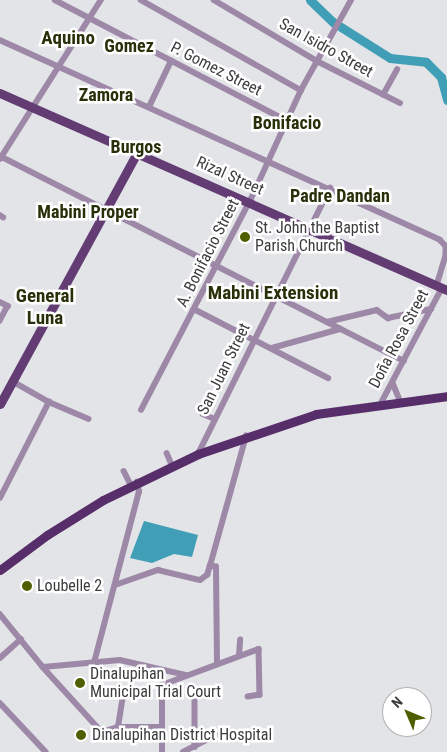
<!DOCTYPE html>
<html>
<head>
<meta charset="utf-8">
<style>
  body { margin:0 }
  #map { position:relative; width:447px; height:752px; overflow:hidden; background:#e3e4e7; font-family:"Roboto Condensed",sans-serif }
  div>[style] { position:absolute }
  .water>* { inset:0; background:#409fb7 }
  .river>* { height:9px; margin:-4.5px; padding:0 4.5px; transform-origin:4.5px; border-radius:4.5px; background:#409fb7 }
  .minor>* { height:5.5px; margin:-2.75px; padding:0 2.75px; transform-origin:2.75px; border-radius:2.75px; background:#9e88a8 }
  .primary>* { height:9px; margin:-4.5px; padding:0 4.5px; transform-origin:4.5px; border-radius:4.5px; background:#633c74 }
  .trunk>* { height:9px; margin:-4.5px; padding:0 4.5px; transform-origin:4.5px; border-radius:4.5px; background:#582e6a }
  .dots>* { width:14px; height:14px; translate:-50% -50%; box-sizing:border-box; border:2px solid #fff; border-radius:50% }
  span { translate:-50% -50%; white-space:nowrap; text-align:center; line-height:1.15; -webkit-text-stroke:5px #fff; paint-order:stroke }
  .street-label { font-size:16px; color:#3c3c3e }
  .poi-label { font-size:16px; color:#3c3c3e }
  .left { translate:0 -50%; text-align:left }
  .neighbourhood-label { font-size:18px; color:#283009; font-weight:700 }
  .quarter-label { font-size:19px; color:#283009; font-weight:700 }
  .north { position:absolute; left:382px; top:687px; width:50px; height:50px; box-sizing:border-box; background:#fff; border:1px solid #b1b1b2; border-radius:50%; rotate:315deg; font-size:14px; font-weight:700; line-height:20px; text-align:center; color:#3c3c3e }
  .north::after { content:''; display:block; margin:auto; width:18px; height:22px; background:#4e5e00; clip-path:polygon(50% 0,100% 100%,50% 72%,0 100%) }
</style>
</head>
<body>
<div id="map">
  <div class="water">
    <div style="clip-path:polygon(144px 521px,198px 535px,192px 557px,174px 554px,152px 563px,130px 558px)"></div>
  </div>
  <div class="river">
    <div style="left:310px;top:0;width:32px;rotate:44deg"></div>
    <div style="left:333px;top:22px;width:67px;rotate:32.3deg"></div>
    <div style="left:390px;top:58px;width:36px;rotate:6deg"></div>
    <div style="left:426px;top:62px;width:21px;rotate:45deg"></div>
    <div style="left:441px;top:77px;width:24px;rotate:75deg"></div>
  </div>
  <div class="minor">
    <div style="left:55px;top:0;width:260px;rotate:27.5deg"></div>
    <div style="left:141px;top:0;width:184px;rotate:29.4deg"></div>
    <div style="left:214px;top:0;width:120px;rotate:30.6deg"></div>
    <div style="left:317px;top:61px;width:93px;rotate:26.8deg"></div>
    <div style="left:0;top:40px;width:483px;rotate:24.4deg"></div>
    <div style="left:440px;top:240px;width:8px;rotate:45deg"></div>
    <div style="left:446px;top:246px;width:10px;rotate:90deg"></div>
    <div style="left:446px;top:256px;width:31px;rotate:107deg"></div>
    <div style="left:383px;top:95px;width:29px;rotate:-61deg"></div>
    <div style="left:149px;top:107px;width:51px;rotate:-64.4deg"></div>
    <div style="left:0;top:156px;width:453px;rotate:26.9deg"></div>
    <div style="left:0;top:159px;width:188px;rotate:-57.6deg"></div>
    <div style="left:0;top:215px;width:4px;rotate:34deg"></div>
    <div style="left:0;top:302px;width:9px;rotate:27deg"></div>
    <div style="left:8px;top:306px;width:17px;rotate:118deg"></div>
    <div style="left:194px;top:309px;width:151px;rotate:27.2deg"></div>
    <div style="left:327px;top:322px;width:51px;rotate:-13.5deg"></div>
    <div style="left:377px;top:310px;width:14px;rotate:36deg"></div>
    <div style="left:388px;top:318px;width:44px;rotate:-11.8deg"></div>
    <div style="left:272px;top:348px;width:71px;rotate:-15.6deg"></div>
    <div style="left:12px;top:381px;width:43px;rotate:29.6deg"></div>
    <div style="left:49px;top:402px;width:43px;rotate:23deg"></div>
    <div style="left:393px;top:383px;width:18px;rotate:68deg"></div>
    <div style="left:381px;top:403px;width:130px;rotate:-62.1deg"></div>
    <div style="left:141px;top:410px;width:236px;rotate:-62.5deg"></div>
    <div style="left:250px;top:201px;width:122px;rotate:-65.3deg"></div>
    <div style="left:301px;top:90px;width:103px;rotate:-60.9deg"></div>
    <div style="left:203px;top:414px;width:13px;rotate:23deg"></div>
    <div style="left:167px;top:453px;width:13px;rotate:67deg"></div>
    <div style="left:198px;top:454px;width:297px;rotate:-63.6deg"></div>
    <div style="left:124px;top:471px;width:16px;rotate:63deg"></div>
    <div style="left:0;top:498px;width:108px;rotate:-63deg"></div>
    <div style="left:115px;top:585px;width:46px;rotate:-19.2deg"></div>
    <div style="left:158px;top:570px;width:43px;rotate:13.4deg"></div>
    <div style="left:200px;top:580px;width:9px;rotate:-36deg"></div>
    <div style="left:207px;top:575px;width:9px;rotate:-72deg"></div>
    <div style="left:0;top:614px;width:68px;rotate:50.9deg"></div>
    <div style="left:43px;top:667px;width:88px;rotate:47.8deg"></div>
    <div style="left:102px;top:732px;width:17px;rotate:-17deg"></div>
    <div style="left:118px;top:727px;width:43px"></div>
    <div style="left:239px;top:656px;width:16px;rotate:-86deg"></div>
    <div style="left:0;top:658px;width:28px;rotate:-42deg"></div>
    <div style="left:94px;top:663px;width:177px;rotate:-75.3deg"></div>
    <div style="left:139px;top:492px;width:10px;rotate:-101deg"></div>
    <div style="left:217px;top:664px;width:97px;rotate:-90.6deg"></div>
    <div style="left:216px;top:567px;width:6px;rotate:-171deg"></div>
    <div style="left:210px;top:566px;width:135px;rotate:-74.5deg"></div>
    <div style="left:43px;top:667px;width:77px;rotate:-5.2deg"></div>
    <div style="left:120px;top:660px;width:68px;rotate:12.8deg"></div>
    <div style="left:195px;top:701px;width:46px;rotate:90deg"></div>
    <div style="left:0;top:703px;width:67px;rotate:46.8deg"></div>
    <div style="left:118px;top:727px;width:33px;rotate:-81deg"></div>
    <div style="left:162px;top:752px;width:67px;rotate:-90deg"></div>
    <div style="left:162px;top:685px;width:103px;rotate:-20.4deg"></div>
    <div style="left:259px;top:649px;width:46px;rotate:88.8deg"></div>
    <div style="left:260px;top:695px;width:12px;rotate:171deg"></div>
    <div style="left:183px;top:752px;width:37px;rotate:-27deg"></div>
  </div>
  <div class="primary">
    <div style="left:0;top:93px;width:488px;rotate:23.8deg"></div>
    <div style="left:0;top:404px;width:288px;rotate:-61.4deg"></div>
  </div>
  <div class="trunk">
    <div style="left:0;top:570px;width:59px;rotate:-36.7deg"></div>
    <div style="left:47px;top:535px;width:66px;rotate:-32deg"></div>
    <div style="left:103px;top:500px;width:106px;rotate:-25.8deg"></div>
    <div style="left:198px;top:454px;width:125px;rotate:-18.7deg"></div>
    <div style="left:316px;top:414px;width:132px;rotate:-7.8deg"></div>
  </div>
  <div class="dots">
    <div style="left:245px;top:237px;background:#4e5e00"></div>
    <div style="left:27px;top:586px;background:#4e5e00"></div>
    <div style="left:80px;top:683px;background:#4e5e00"></div>
    <div style="left:81px;top:735px;background:#4e5e00"></div>
  </div>
  <div class="street-label">
    <span style="left:326px;top:48px;rotate:29deg">San Isidro Street</span>
    <span style="left:216px;top:69px;rotate:27deg">P. Gomez Street</span>
    <span style="left:230px;top:176px;rotate:24deg">Rizal Street</span>
    <span style="left:208px;top:253px;rotate:-63deg">A. Bonifacio Street</span>
    <span style="left:399px;top:339px;rotate:-62deg">Doña Rosa Street</span>
    <span style="left:224px;top:369px;rotate:-64deg">San Juan Street</span>
  </div>
  <div class="poi-label">
    <span class="left" style="left:255px;top:237px">St. John the Baptist<br>Parish Church</span>
    <span class="left" style="left:37px;top:586px">Loubelle 2</span>
    <span class="left" style="left:90px;top:683px">Dinalupihan<br>Municipal Trial Court</span>
    <span class="left" style="left:92px;top:735px">Dinalupihan District Hospital</span>
  </div>
  <div class="neighbourhood-label">
    <span style="left:129px;top:46px">Gomez</span>
    <span style="left:106px;top:95px">Zamora</span>
    <span style="left:287px;top:123px">Bonifacio</span>
    <span style="left:136px;top:147px">Burgos</span>
    <span style="left:340px;top:196px">Padre Dandan</span>
    <span style="left:88px;top:212px">Mabini Proper</span>
  </div>
  <div class="quarter-label">
    <span style="left:68px;top:38px">Aquino</span>
    <span style="left:273px;top:293px">Mabini Extension</span>
    <span style="left:45px;top:307px">General<br>Luna</span>
  </div>
  <div class="north">N</div>
</div>
</body>
</html>
